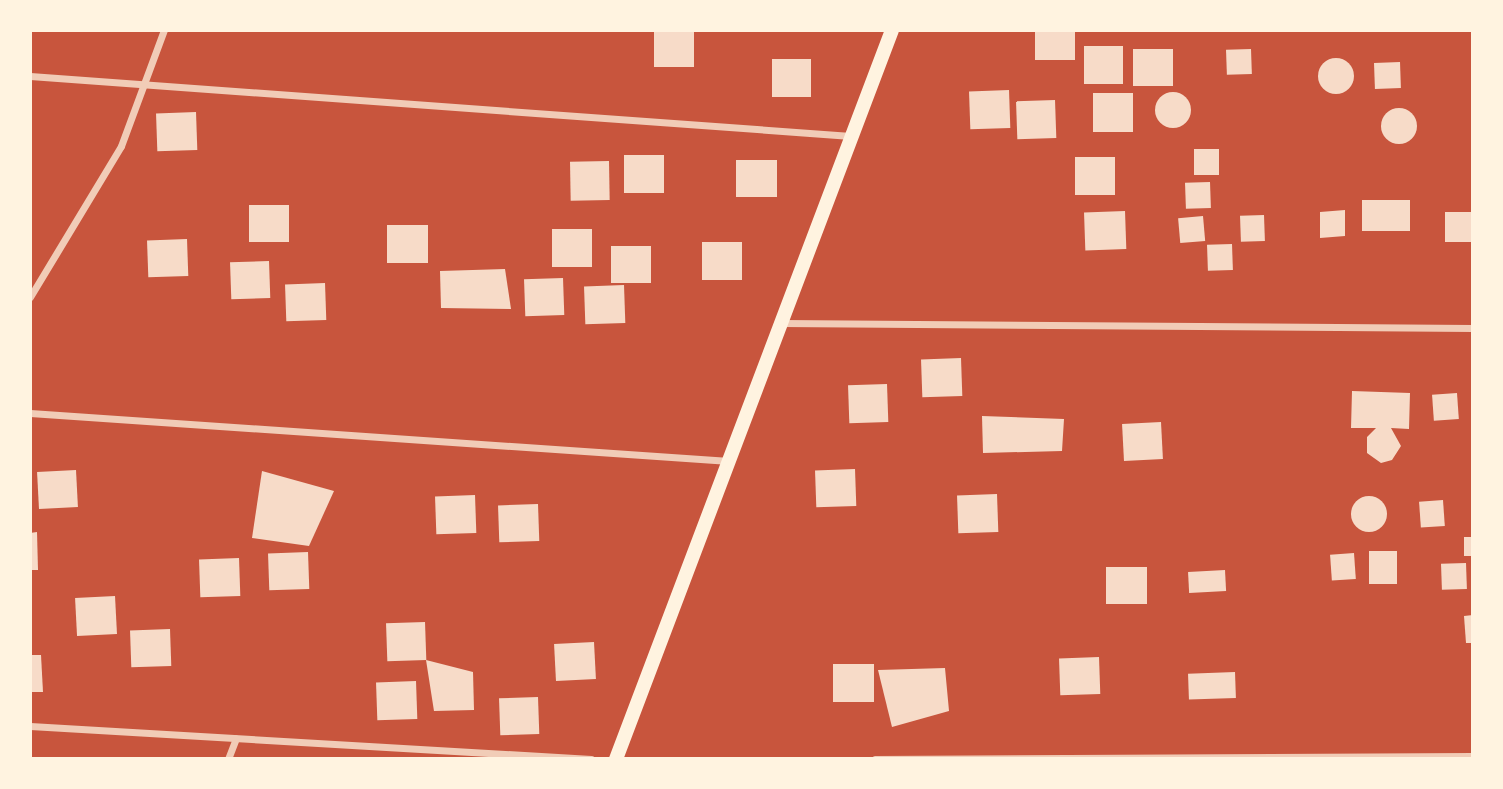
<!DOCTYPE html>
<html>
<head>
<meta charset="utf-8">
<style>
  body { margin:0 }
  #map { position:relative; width:1503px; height:789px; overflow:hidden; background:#c8553d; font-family:"Space Grotesk",sans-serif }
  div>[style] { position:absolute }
  .building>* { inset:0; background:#f7dbc8; transform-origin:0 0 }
  .round { border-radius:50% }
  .minor>* { height:7px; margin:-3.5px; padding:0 3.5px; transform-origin:3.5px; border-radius:3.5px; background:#f1ccb7 }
  .secondary>* { height:14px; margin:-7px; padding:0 7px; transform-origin:7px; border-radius:7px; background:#fff3e0 }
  span { translate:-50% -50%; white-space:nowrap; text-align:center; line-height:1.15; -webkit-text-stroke:5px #fff3e0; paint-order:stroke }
  .frame { position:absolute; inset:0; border:32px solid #fff3e0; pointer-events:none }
</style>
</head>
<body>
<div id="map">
  <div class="building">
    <div style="left:654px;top:30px;width:40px;height:37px"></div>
    <div style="left:1035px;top:30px;width:40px;height:30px"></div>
    <div style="left:1084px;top:46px;width:39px;height:38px"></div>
    <div style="left:1173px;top:49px;width:37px;height:40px;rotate:90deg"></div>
    <div style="left:1251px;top:49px;width:25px;height:25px;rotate:88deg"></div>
    <div class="round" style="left:1318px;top:58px;width:36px;height:36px"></div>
    <div style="left:772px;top:59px;width:39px;height:38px"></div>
    <div style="left:1400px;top:62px;width:26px;height:26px;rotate:88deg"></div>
    <div style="left:1009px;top:90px;width:38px;height:40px;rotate:88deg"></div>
    <div class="round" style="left:1155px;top:92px;width:36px;height:36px"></div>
    <div style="left:1093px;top:93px;width:40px;height:39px"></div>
    <div style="left:1055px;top:100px;width:38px;height:39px;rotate:88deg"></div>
    <div class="round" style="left:1381px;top:108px;width:36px;height:36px"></div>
    <div style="left:196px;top:112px;width:38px;height:40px;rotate:88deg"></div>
    <div style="left:1194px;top:149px;width:25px;height:26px"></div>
    <div style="left:664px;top:155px;width:38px;height:40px;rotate:90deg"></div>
    <div style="left:1075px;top:157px;width:40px;height:38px"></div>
    <div style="left:777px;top:160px;width:37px;height:41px;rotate:90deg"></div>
    <div style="left:609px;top:161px;width:39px;height:39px;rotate:89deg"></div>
    <div style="left:1210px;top:182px;width:26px;height:25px;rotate:88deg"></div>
    <div style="left:1362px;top:200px;width:48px;height:31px"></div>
    <div style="left:289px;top:205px;width:37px;height:40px;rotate:90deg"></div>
    <div style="clip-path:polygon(1345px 210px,1345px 236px,1320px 238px,1320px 212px)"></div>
    <div style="left:1125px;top:211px;width:38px;height:41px;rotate:88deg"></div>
    <div style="left:1445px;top:212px;width:28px;height:30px"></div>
    <div style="left:1264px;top:215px;width:26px;height:24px;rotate:88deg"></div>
    <div style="left:1203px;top:216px;width:25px;height:25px;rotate:85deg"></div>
    <div style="left:387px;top:225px;width:41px;height:38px"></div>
    <div style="left:552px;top:229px;width:40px;height:38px"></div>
    <div style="left:187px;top:239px;width:37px;height:40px;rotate:88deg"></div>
    <div style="left:702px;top:242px;width:40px;height:38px"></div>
    <div style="left:1232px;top:244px;width:26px;height:25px;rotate:88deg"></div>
    <div style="left:651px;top:246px;width:37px;height:40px;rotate:90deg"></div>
    <div style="left:269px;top:261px;width:37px;height:39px;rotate:88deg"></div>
    <div style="clip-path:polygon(505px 269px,511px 309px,441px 308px,440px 271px)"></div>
    <div style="left:563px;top:278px;width:37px;height:39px;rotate:88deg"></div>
    <div style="left:325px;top:283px;width:37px;height:40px;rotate:88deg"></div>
    <div style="left:624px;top:285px;width:38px;height:40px;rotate:88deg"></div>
    <div style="left:961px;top:358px;width:38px;height:40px;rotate:88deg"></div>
    <div style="left:887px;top:384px;width:38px;height:39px;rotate:88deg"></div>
    <div style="clip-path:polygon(1352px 391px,1410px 393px,1409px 429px,1391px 428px,1401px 446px,1392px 460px,1381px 463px,1367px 453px,1367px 437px,1376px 428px,1351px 428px)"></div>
    <div style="left:1457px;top:393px;width:26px;height:25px;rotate:86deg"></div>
    <div style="clip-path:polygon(982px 416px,1064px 419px,1062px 451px,983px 453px)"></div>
    <div style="left:1161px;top:422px;width:37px;height:39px;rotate:87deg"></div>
    <div style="left:855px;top:469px;width:37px;height:40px;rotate:88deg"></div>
    <div style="left:76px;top:470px;width:37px;height:39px;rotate:87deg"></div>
    <div style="clip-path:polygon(262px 471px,334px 491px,309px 546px,252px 538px)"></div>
    <div style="left:997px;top:494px;width:38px;height:40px;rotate:88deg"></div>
    <div style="left:475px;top:495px;width:38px;height:40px;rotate:88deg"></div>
    <div class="round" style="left:1351px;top:496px;width:36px;height:36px"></div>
    <div style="left:1443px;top:500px;width:26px;height:24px;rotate:86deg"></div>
    <div style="left:538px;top:504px;width:37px;height:40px;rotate:88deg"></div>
    <div style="clip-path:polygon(37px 532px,38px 570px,30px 570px,30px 533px)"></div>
    <div style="left:1464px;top:537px;width:9px;height:19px"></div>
    <div style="left:1397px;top:551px;width:33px;height:28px;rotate:90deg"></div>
    <div style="left:308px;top:552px;width:37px;height:40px;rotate:88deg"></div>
    <div style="left:1354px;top:553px;width:26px;height:24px;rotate:86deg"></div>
    <div style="left:239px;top:558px;width:38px;height:40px;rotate:88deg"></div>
    <div style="left:1466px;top:563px;width:26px;height:25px;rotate:88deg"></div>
    <div style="left:1147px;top:567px;width:37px;height:41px;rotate:90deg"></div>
    <div style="left:1225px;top:570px;width:21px;height:37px;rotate:87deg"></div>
    <div style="left:115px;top:596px;width:38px;height:40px;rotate:87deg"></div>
    <div style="clip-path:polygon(1473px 615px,1473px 643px,1466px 643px,1464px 616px)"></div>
    <div style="left:425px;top:622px;width:38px;height:39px;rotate:88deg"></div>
    <div style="left:170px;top:629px;width:37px;height:40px;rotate:88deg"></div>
    <div style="left:594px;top:642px;width:37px;height:40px;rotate:87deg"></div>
    <div style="clip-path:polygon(30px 655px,41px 655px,43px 692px,30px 692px)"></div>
    <div style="left:1099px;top:657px;width:37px;height:40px;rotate:88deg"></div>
    <div style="clip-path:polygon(426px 660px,473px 672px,474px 710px,434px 711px)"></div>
    <div style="left:833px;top:664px;width:41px;height:38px"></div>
    <div style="clip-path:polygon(945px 668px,949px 711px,892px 727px,878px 670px)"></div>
    <div style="left:1235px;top:672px;width:26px;height:47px;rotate:88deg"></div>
    <div style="left:416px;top:681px;width:38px;height:40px;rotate:88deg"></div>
    <div style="left:538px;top:697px;width:37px;height:39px;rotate:88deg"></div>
  </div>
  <div class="minor">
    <div style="left:30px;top:76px;width:823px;rotate:4.18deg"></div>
    <div style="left:30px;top:297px;width:176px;rotate:-58.9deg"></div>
    <div style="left:121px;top:146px;width:124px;rotate:-69.7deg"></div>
    <div style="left:781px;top:323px;width:692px;rotate:0.41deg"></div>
    <div style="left:30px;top:413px;width:701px;rotate:3.93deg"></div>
    <div style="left:30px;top:726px;width:562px;rotate:3.37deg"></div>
    <div style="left:228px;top:759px;width:22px;rotate:-69deg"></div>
    <div style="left:875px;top:759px;width:598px;rotate:-0.29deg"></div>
  </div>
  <div class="secondary">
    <div style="left:616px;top:759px;width:779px;rotate:-69.26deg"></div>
  </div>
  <div class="frame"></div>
</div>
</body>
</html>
